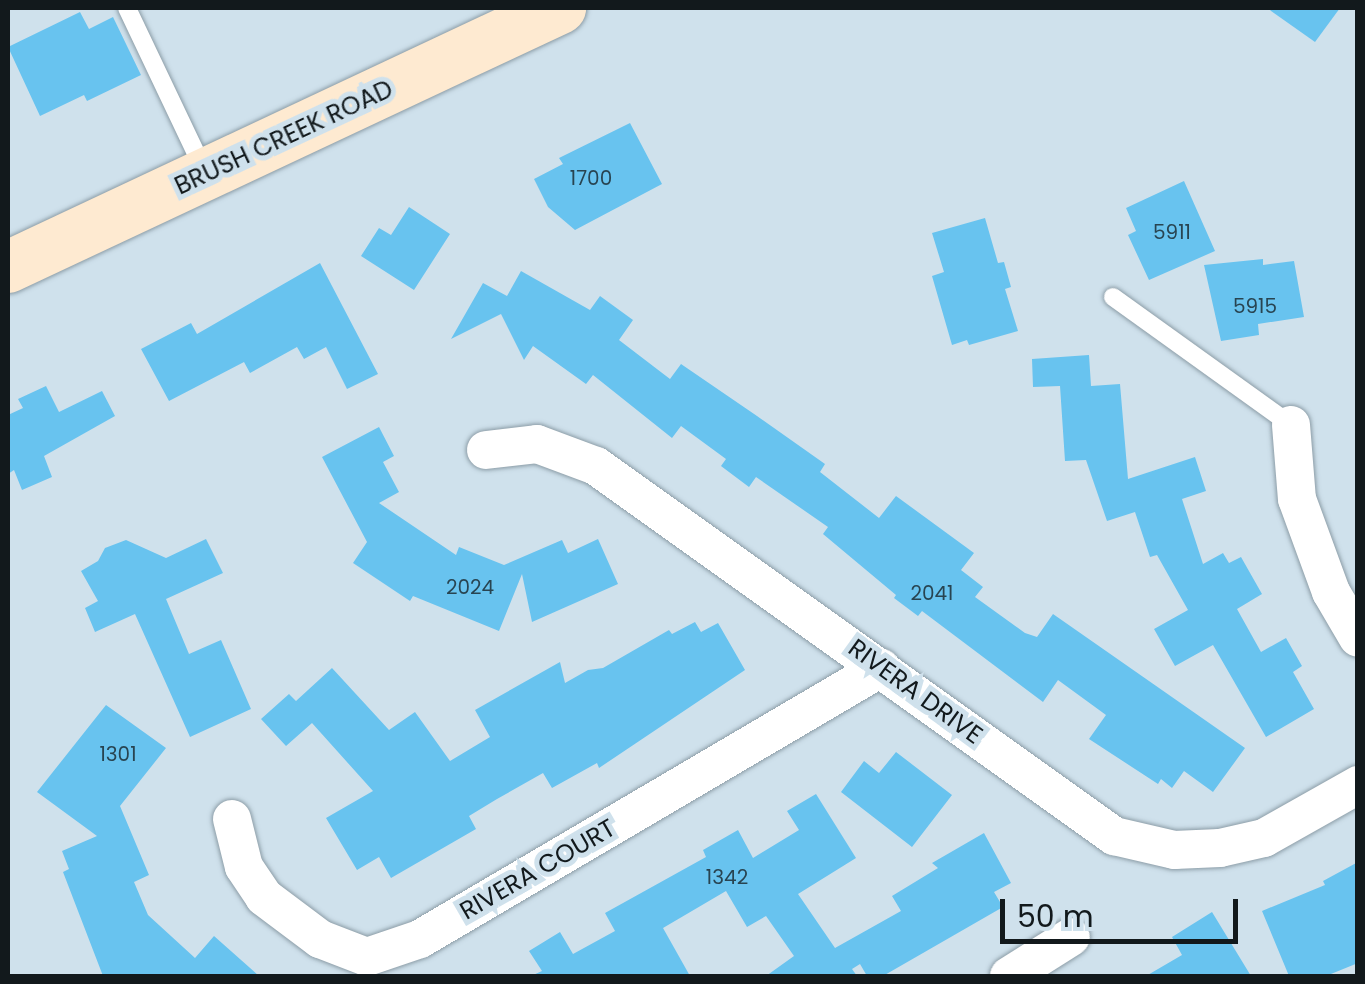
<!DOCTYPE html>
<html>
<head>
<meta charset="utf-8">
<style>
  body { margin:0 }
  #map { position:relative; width:1365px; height:984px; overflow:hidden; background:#cfe1ec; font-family:Poppins,sans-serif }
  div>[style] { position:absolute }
  .building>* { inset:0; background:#68c3ef }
  .roads { filter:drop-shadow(0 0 2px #8c9da7) drop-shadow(0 0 2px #8c9da7) }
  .lane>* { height:18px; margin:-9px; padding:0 9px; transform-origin:9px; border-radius:9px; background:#fff }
  .street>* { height:38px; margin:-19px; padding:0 19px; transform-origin:19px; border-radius:19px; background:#fff }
  .secondary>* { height:52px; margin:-26px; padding:0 26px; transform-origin:26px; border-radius:26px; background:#feead1 }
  span { translate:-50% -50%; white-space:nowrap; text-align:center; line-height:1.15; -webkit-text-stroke:10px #cfe1ec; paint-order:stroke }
  .number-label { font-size:20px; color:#284451 }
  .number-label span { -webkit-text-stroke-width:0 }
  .street-label { font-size:25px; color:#12191c }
  .frame { position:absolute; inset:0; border:10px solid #12191c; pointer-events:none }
  .scale { position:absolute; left:1000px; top:899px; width:238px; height:45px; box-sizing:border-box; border:5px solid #12191c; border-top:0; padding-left:12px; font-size:30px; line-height:35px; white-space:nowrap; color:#12191c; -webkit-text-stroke:8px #cfe1ec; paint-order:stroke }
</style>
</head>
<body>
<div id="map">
  <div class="building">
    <div style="clip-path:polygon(1267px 8px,1340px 8px,1315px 42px)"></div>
    <div style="clip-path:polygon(80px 12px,89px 29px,113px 17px,141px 75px,87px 101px,84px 95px,40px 116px,8px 47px)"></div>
    <div style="clip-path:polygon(630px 123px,662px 184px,575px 230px,548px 207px,534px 179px,563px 164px,559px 158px)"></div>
    <div style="clip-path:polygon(1184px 181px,1215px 251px,1149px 280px,1128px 235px,1136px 231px,1126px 208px)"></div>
    <div style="clip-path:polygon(409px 207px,450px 234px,414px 290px,361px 256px,379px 228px,391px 235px)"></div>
    <div style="clip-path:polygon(985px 218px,998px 263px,1004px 262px,1011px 287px,1005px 289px,1018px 331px,969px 345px,967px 340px,952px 345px,932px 276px,944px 272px,932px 233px)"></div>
    <div style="clip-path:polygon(1263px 259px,1263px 265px,1294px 261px,1304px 317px,1258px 324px,1259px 335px,1221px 341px,1204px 265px)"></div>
    <div style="clip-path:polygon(320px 263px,378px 374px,347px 389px,326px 347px,304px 359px,297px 347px,250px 373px,244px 362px,169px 401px,141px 349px,191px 323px,197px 334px)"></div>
    <div style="clip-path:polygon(521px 271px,590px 310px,600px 296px,633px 320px,619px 340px,670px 379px,681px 364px,757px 416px,825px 464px,820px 472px,879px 518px,896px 496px,974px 553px,961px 570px,983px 587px,975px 597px,1025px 633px,1037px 637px,1053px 614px,1245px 748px,1213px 792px,1184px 771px,1172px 788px,1161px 779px,1158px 784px,1089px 739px,1106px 715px,1058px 680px,1043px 702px,922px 611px,918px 616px,894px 598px,896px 595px,823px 534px,828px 527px,756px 477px,749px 487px,721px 466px,726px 459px,681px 426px,672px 438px,593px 375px,586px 384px,533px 346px,524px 360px,501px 314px,451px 339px,483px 283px,507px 296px)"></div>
    <div style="clip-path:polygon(1089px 355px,1091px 386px,1120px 384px,1128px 479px,1195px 457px,1206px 491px,1182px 499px,1203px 564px,1223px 553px,1229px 563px,1241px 557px,1262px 594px,1237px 609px,1261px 652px,1286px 638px,1302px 666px,1293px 672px,1314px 709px,1266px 737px,1213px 645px,1175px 666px,1154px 629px,1188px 610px,1157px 555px,1150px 557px,1135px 512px,1107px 521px,1086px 460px,1065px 461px,1060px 386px,1033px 387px,1032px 359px)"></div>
    <div style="clip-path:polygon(46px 386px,59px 412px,102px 391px,115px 416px,44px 456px,52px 477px,22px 490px,14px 470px,8px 474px,8px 415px,23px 408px,18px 399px)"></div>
    <div style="clip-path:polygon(379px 427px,394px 456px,383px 462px,399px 492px,379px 503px,456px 555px,459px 547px,504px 565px,562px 540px,568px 553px,598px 539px,618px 584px,532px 622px,522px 574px,499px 631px,413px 596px,410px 601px,353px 563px,367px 542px,322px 457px)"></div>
    <div style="clip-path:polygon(206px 539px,223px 573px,166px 599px,189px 654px,221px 640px,251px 709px,190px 737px,135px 614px,95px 632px,85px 608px,98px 601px,81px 571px,98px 561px,105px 548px,126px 540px,166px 558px)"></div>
    <div style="clip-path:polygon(695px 622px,701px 632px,718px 623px,745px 670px,599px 768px,597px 763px,552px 788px,543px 773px,497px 799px,469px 816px,476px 829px,391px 878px,379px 857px,357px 870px,326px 818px,373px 791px,312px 723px,286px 746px,261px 719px,289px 694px,296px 701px,332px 668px,389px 730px,415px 712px,450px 761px,490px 737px,475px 710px,560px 662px,565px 683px,588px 670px,603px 668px,669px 630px,672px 634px)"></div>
    <div style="clip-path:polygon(106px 705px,166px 748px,120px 806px,149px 875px,134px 882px,148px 915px,195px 958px,214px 936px,259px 976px,103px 976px,63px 872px,69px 869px,62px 851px,97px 836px,37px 792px)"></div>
    <div style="clip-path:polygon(896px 752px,952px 795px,912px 847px,841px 792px,864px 761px,879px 773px)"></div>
    <div style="clip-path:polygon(816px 794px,856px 858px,798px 894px,835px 948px,901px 911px,892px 896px,938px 868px,932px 863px,984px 833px,1011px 883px,994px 892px,1003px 907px,883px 976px,867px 976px,860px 964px,852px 969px,857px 976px,766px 976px,794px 956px,766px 916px,747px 927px,726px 891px,663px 928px,690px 976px,531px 976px,542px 971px,529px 951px,560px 932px,573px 954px,615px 931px,605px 913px,706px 857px,703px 850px,738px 830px,753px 858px,799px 830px,787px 811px)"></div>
    <div style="clip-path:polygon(1358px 862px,1358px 963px,1326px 976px,1289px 976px,1262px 911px,1325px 885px,1323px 881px)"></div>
    <div style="clip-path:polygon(1212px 912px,1251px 976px,1146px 976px,1182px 955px,1172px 937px)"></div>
  </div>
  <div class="roads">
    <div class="lane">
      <div style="left:127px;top:8px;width:179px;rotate:64.6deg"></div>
      <div style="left:1113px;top:297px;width:219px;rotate:35.7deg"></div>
    </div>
    <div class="street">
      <div style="left:1291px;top:425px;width:74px;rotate:85.4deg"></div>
      <div style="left:1297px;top:499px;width:99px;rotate:69.9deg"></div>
      <div style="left:1331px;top:592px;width:53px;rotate:59.6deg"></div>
      <div style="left:486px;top:450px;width:51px;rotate:-6.7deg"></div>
      <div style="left:537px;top:444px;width:63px;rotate:20.4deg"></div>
      <div style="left:596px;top:466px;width:637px;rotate:35.54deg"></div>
      <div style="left:1114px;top:836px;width:62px;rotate:13.1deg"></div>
      <div style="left:1174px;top:850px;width:46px;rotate:-2.5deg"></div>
      <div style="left:1220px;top:848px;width:45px;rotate:-12.8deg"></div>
      <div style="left:1264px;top:838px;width:108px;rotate:-29.4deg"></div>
      <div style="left:232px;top:819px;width:49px;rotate:76deg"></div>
      <div style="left:244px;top:867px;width:36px;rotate:56deg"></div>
      <div style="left:264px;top:897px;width:70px;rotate:36.9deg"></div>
      <div style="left:320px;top:939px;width:50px;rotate:21deg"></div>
      <div style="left:367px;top:957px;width:56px;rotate:-18.8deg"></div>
      <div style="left:420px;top:939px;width:535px;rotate:-30.45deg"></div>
      <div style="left:1009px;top:976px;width:73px;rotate:-32.2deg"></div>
    </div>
    <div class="secondary">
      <div style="left:8px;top:267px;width:610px;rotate:-25.14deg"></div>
    </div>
  </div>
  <div class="number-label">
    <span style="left:591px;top:178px">1700</span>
    <span style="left:1172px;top:232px">5911</span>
    <span style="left:1255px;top:306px">5915</span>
    <span style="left:470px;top:587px">2024</span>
    <span style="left:932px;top:593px">2041</span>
    <span style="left:118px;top:754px">1301</span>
    <span style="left:727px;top:877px">1342</span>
  </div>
  <div class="street-label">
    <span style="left:284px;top:138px;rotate:-25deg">BRUSH CREEK ROAD</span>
    <span style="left:915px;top:692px;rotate:36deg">RIVERA DRIVE</span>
    <span style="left:538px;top:870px;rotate:-30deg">RIVERA COURT</span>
  </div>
  <div class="frame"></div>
  <div class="scale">50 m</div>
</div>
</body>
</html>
